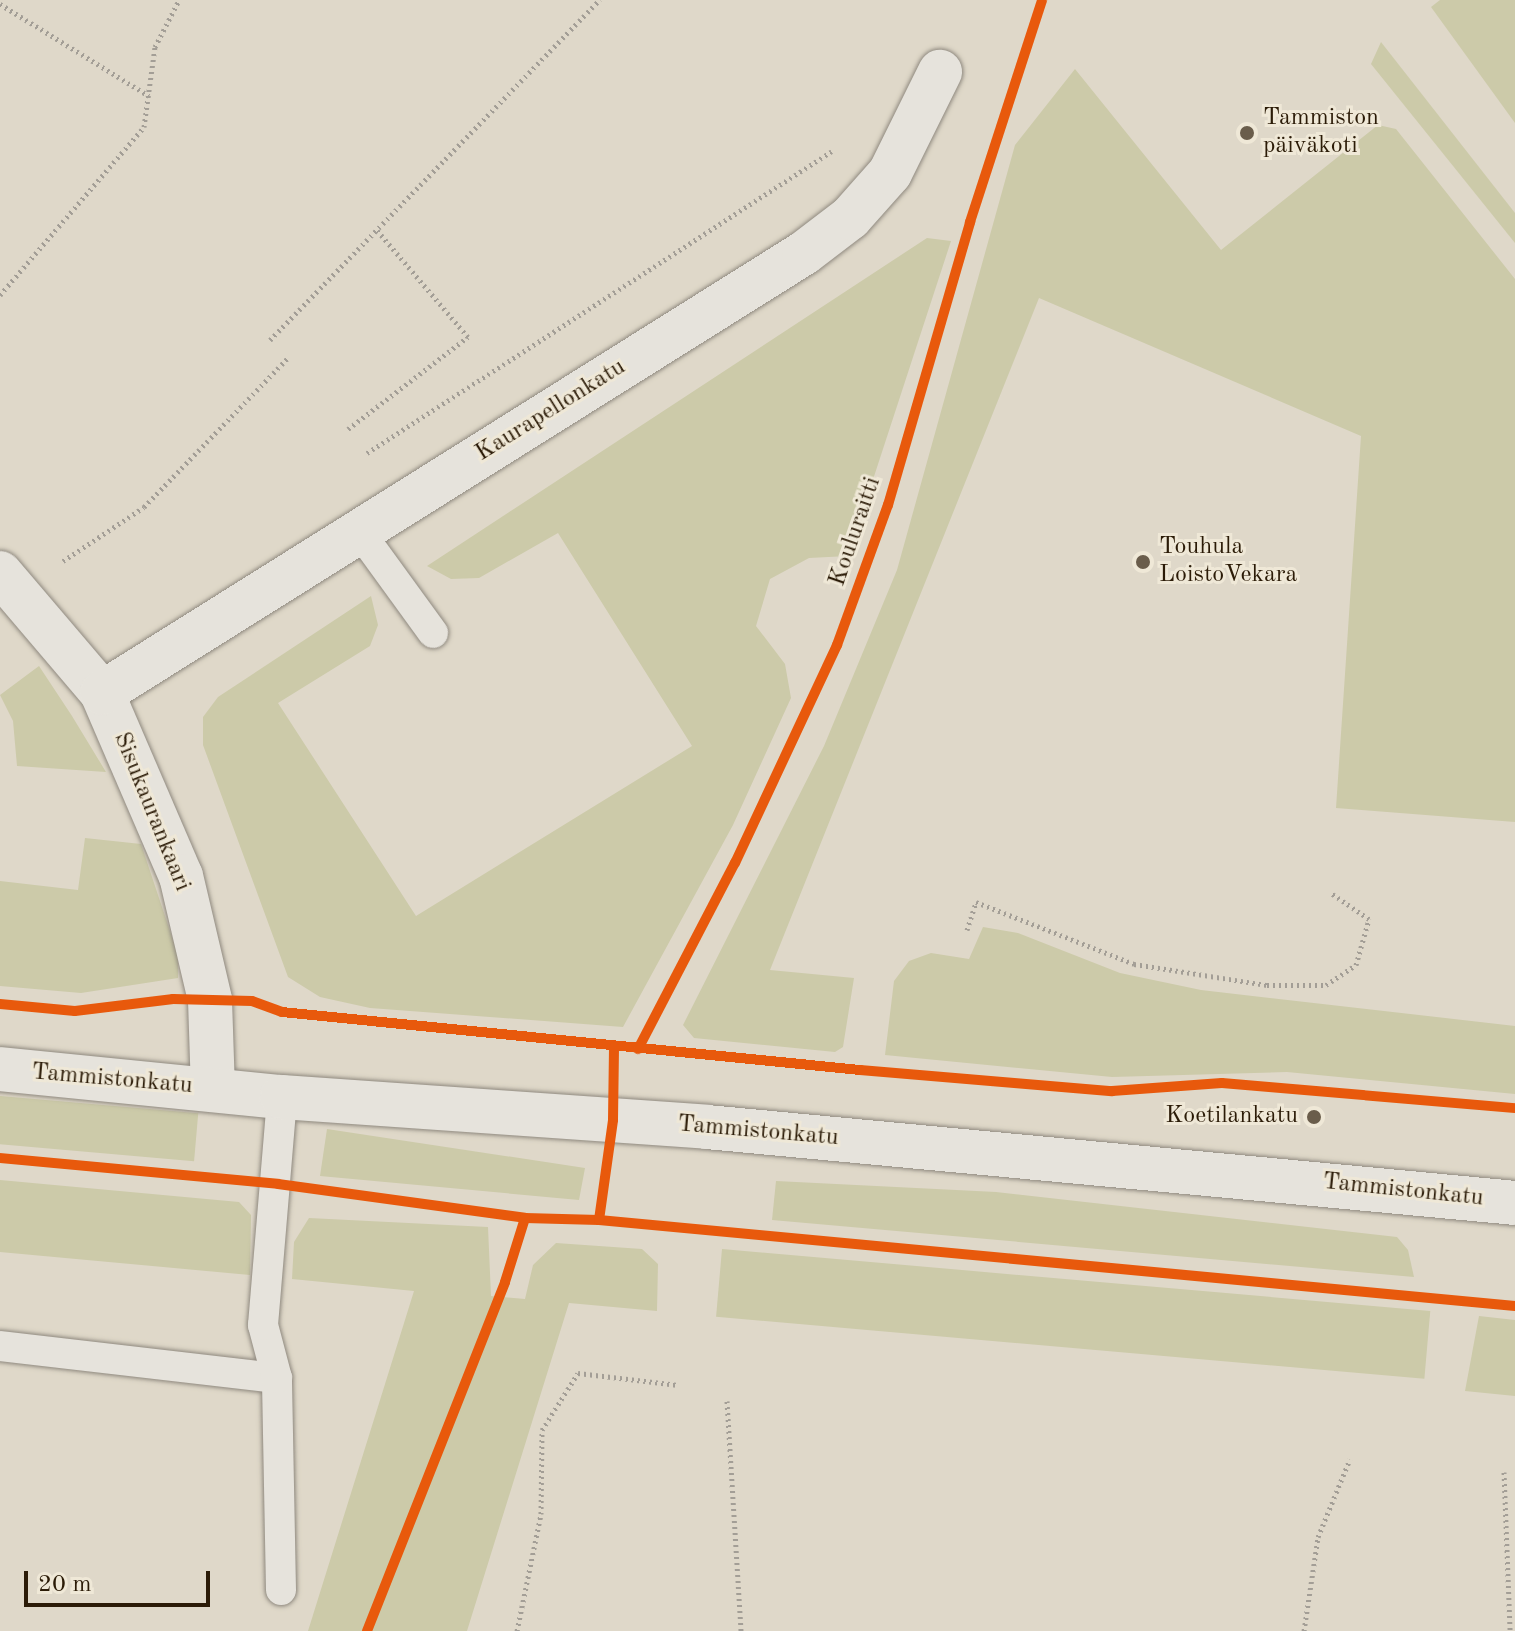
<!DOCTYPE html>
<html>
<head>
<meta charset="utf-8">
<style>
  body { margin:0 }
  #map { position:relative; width:1515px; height:1631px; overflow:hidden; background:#dfd8c9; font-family:"Old Standard TT",serif }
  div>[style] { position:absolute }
  .green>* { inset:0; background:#cccaa9; transform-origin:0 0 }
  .path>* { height:5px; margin-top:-2.5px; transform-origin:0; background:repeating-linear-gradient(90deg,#a39e96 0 2px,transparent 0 6px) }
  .roads { filter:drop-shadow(0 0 2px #8f897f) drop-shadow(0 0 2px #8f897f) }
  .service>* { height:30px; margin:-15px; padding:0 15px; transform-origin:15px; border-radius:15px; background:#e6e3dc }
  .minor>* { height:44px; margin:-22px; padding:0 22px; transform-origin:22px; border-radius:22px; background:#e6e3dc }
  .tertiary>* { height:44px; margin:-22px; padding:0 22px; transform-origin:22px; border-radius:22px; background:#e6e3dc }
  .cycleway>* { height:10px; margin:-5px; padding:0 5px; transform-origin:5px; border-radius:5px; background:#e8590c }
  .dots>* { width:22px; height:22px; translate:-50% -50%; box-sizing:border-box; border:4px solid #efe8d7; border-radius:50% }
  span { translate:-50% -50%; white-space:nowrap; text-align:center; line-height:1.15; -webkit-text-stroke:6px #efe8d7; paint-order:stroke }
  .poi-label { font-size:24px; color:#2b1b07 }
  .left { translate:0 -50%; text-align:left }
  .right { translate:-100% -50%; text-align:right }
  .street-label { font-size:24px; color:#2b1b07 }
  .scale { position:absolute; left:24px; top:1571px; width:186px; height:36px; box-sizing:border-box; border:4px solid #2b1b07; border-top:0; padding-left:10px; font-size:24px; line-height:28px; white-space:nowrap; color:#2b1b07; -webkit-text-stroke:6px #efe8d7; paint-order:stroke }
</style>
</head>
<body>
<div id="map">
  <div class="green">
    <div style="clip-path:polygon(1440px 0,1515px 0,1515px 123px,1431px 7px)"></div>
    <div style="clip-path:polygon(1381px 42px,1515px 213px,1515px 243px,1371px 64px)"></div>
    <div style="clip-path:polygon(1075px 69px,1221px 250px,1378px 125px,1396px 129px,1515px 279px,1515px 822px,1336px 808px,1361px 436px,1039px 298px,770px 970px,854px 978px,843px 1047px,835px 1052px,694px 1038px,683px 1025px,824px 746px,897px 570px,1015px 145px)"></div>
    <div style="clip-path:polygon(927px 238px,951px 241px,848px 556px,809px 558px,770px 579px,756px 626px,785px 664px,791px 698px,733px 825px,623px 1027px,370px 1008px,320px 997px,288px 977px,203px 745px,203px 717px,218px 697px,371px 596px,378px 625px,370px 646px,278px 703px,416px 916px,692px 746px,558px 533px,479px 578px,451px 579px,427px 566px)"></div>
    <div style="clip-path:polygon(39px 666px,72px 716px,106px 772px,17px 766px,13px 721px,0 695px)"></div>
    <div style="clip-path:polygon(85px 838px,141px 844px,178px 955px,178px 978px,81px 993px,0 986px,0 881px,78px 890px)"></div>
    <div style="clip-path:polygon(983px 927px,1018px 933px,1120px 973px,1201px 990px,1515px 1026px,1515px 1094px,1287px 1072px,1112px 1077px,885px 1055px,894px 981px,909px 961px,931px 953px,969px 959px)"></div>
    <div style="left:0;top:1096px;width:199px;height:48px;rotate:5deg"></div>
    <div style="clip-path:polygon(327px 1129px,585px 1168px,579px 1200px,320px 1176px)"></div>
    <div style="clip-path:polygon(0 1180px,239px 1202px,251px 1215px,250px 1275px,0 1252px)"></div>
    <div style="clip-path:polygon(776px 1181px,996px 1192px,1397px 1237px,1408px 1250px,1414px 1277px,772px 1220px)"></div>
    <div style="clip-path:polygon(309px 1218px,488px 1227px,491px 1296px,525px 1299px,533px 1265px,556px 1243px,642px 1249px,658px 1264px,657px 1311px,569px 1303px,467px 1631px,308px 1631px,414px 1291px,292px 1279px,294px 1242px)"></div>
    <div style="left:722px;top:1249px;width:711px;height:68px;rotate:5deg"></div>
    <div style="clip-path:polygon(1479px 1316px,1515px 1320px,1515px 1396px,1465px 1391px)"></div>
  </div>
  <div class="path">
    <div style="left:0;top:4px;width:175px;rotate:31.7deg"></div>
    <div style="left:0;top:295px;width:221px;rotate:-49.4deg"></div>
    <div style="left:144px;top:127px;width:81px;rotate:-82.2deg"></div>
    <div style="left:155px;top:47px;width:53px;rotate:-62.9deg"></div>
    <div style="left:270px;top:340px;width:474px;rotate:-45.9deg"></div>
    <div style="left:348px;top:429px;width:151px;rotate:-37.5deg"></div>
    <div style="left:468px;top:337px;width:140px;rotate:-130.4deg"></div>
    <div style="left:367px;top:453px;width:554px;rotate:-33deg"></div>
    <div style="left:63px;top:561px;width:97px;rotate:-33.7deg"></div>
    <div style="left:144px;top:507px;width:206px;rotate:-46deg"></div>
    <div style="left:967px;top:930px;width:29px;rotate:-72deg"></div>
    <div style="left:976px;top:902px;width:170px;rotate:21.4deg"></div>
    <div style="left:1134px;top:964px;width:135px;rotate:9deg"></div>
    <div style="left:1267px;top:985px;width:59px"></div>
    <div style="left:1326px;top:985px;width:36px;rotate:-34deg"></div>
    <div style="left:1356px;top:965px;width:48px;rotate:-74.2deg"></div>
    <div style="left:1369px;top:919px;width:46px;rotate:-145.6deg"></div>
    <div style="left:727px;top:1401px;width:230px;rotate:86.5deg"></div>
    <div style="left:1504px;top:1472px;width:159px;rotate:87.8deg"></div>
    <div style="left:517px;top:1631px;width:119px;rotate:-78.4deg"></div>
    <div style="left:541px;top:1514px;width:84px;rotate:-89.3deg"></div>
    <div style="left:542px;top:1430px;width:67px;rotate:-57.7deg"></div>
    <div style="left:578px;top:1373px;width:101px;rotate:6.8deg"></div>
    <div style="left:1304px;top:1631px;width:95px;rotate:-81.5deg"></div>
    <div style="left:1318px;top:1537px;width:84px;rotate:-67.7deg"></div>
  </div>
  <div class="roads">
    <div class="service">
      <div style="left:359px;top:531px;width:126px;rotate:54deg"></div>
      <div style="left:0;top:1346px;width:279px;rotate:6.6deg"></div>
      <div style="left:281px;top:1590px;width:212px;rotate:-91.1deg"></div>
      <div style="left:277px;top:1378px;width:55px;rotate:-104.8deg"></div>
      <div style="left:263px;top:1325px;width:229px;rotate:-85.2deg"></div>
    </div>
    <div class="minor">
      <div style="left:0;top:573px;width:157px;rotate:49.6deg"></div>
      <div style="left:102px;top:693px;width:199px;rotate:66.7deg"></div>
      <div style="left:181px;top:876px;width:127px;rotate:76.8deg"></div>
      <div style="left:210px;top:1000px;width:90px;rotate:88.1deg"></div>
      <div style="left:102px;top:693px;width:828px;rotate:-32.08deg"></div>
      <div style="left:804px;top:253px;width:58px;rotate:-37.3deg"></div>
      <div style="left:850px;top:218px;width:60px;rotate:-48.4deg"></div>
      <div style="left:890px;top:173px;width:113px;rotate:-63.7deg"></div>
    </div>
    <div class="tertiary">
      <div style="left:0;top:1069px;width:283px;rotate:5.7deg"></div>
      <div style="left:282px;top:1097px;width:426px;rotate:4deg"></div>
      <div style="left:707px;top:1127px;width:812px;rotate:5.37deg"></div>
    </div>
  </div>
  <div class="cycleway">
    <div style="left:0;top:1004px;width:75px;rotate:5.3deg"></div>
    <div style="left:75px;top:1011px;width:99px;rotate:-7deg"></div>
    <div style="left:173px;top:999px;width:79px;rotate:1.5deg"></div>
    <div style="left:252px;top:1001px;width:32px;rotate:20deg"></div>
    <div style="left:282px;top:1012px;width:581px;rotate:5.73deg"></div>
    <div style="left:860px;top:1070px;width:253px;rotate:4.8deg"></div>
    <div style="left:1112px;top:1091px;width:110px;rotate:-4.2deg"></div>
    <div style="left:1222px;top:1083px;width:294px;rotate:4.9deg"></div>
    <div style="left:638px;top:1049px;width:210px;rotate:-62.5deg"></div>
    <div style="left:735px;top:863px;width:241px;rotate:-64.9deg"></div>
    <div style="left:837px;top:645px;width:149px;rotate:-70deg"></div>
    <div style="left:888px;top:505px;width:295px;rotate:-73.8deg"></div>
    <div style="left:970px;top:222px;width:233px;rotate:-72deg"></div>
    <div style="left:0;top:1158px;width:279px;rotate:5.3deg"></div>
    <div style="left:278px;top:1184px;width:249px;rotate:7.8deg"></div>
    <div style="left:525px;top:1218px;width:74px;rotate:1.5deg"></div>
    <div style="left:599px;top:1220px;width:920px;rotate:5.36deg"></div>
    <div style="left:599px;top:1220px;width:101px;rotate:-82deg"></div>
    <div style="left:613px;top:1120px;width:73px;rotate:-89.2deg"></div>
    <div style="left:367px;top:1631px;width:375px;rotate:-68.4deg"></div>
    <div style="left:505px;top:1282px;width:67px;rotate:-72.6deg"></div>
  </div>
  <div class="dots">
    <div style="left:1247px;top:133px;background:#6a5d4b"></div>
    <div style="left:1143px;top:562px;background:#6a5d4b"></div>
    <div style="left:1314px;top:1117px;background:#6a5d4b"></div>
  </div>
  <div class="poi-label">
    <span class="left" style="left:1263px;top:133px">Tammiston<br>päiväkoti</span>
    <span class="left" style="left:1159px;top:562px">Touhula<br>LoistoVekara</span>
    <span class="right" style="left:1298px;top:1117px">Koetilankatu</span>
  </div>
  <div class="street-label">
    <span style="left:551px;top:411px;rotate:-32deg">Kaurapellonkatu</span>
    <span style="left:856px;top:532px;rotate:-71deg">Kouluraitti</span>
    <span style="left:151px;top:812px;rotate:68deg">Sisukaurankaari</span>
    <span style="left:112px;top:1080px;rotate:5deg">Tammistonkatu</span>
    <span style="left:758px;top:1132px;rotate:5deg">Tammistonkatu</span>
    <span style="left:1403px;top:1191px;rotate:6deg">Tammistonkatu</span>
  </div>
  <div class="scale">20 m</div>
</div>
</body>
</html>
